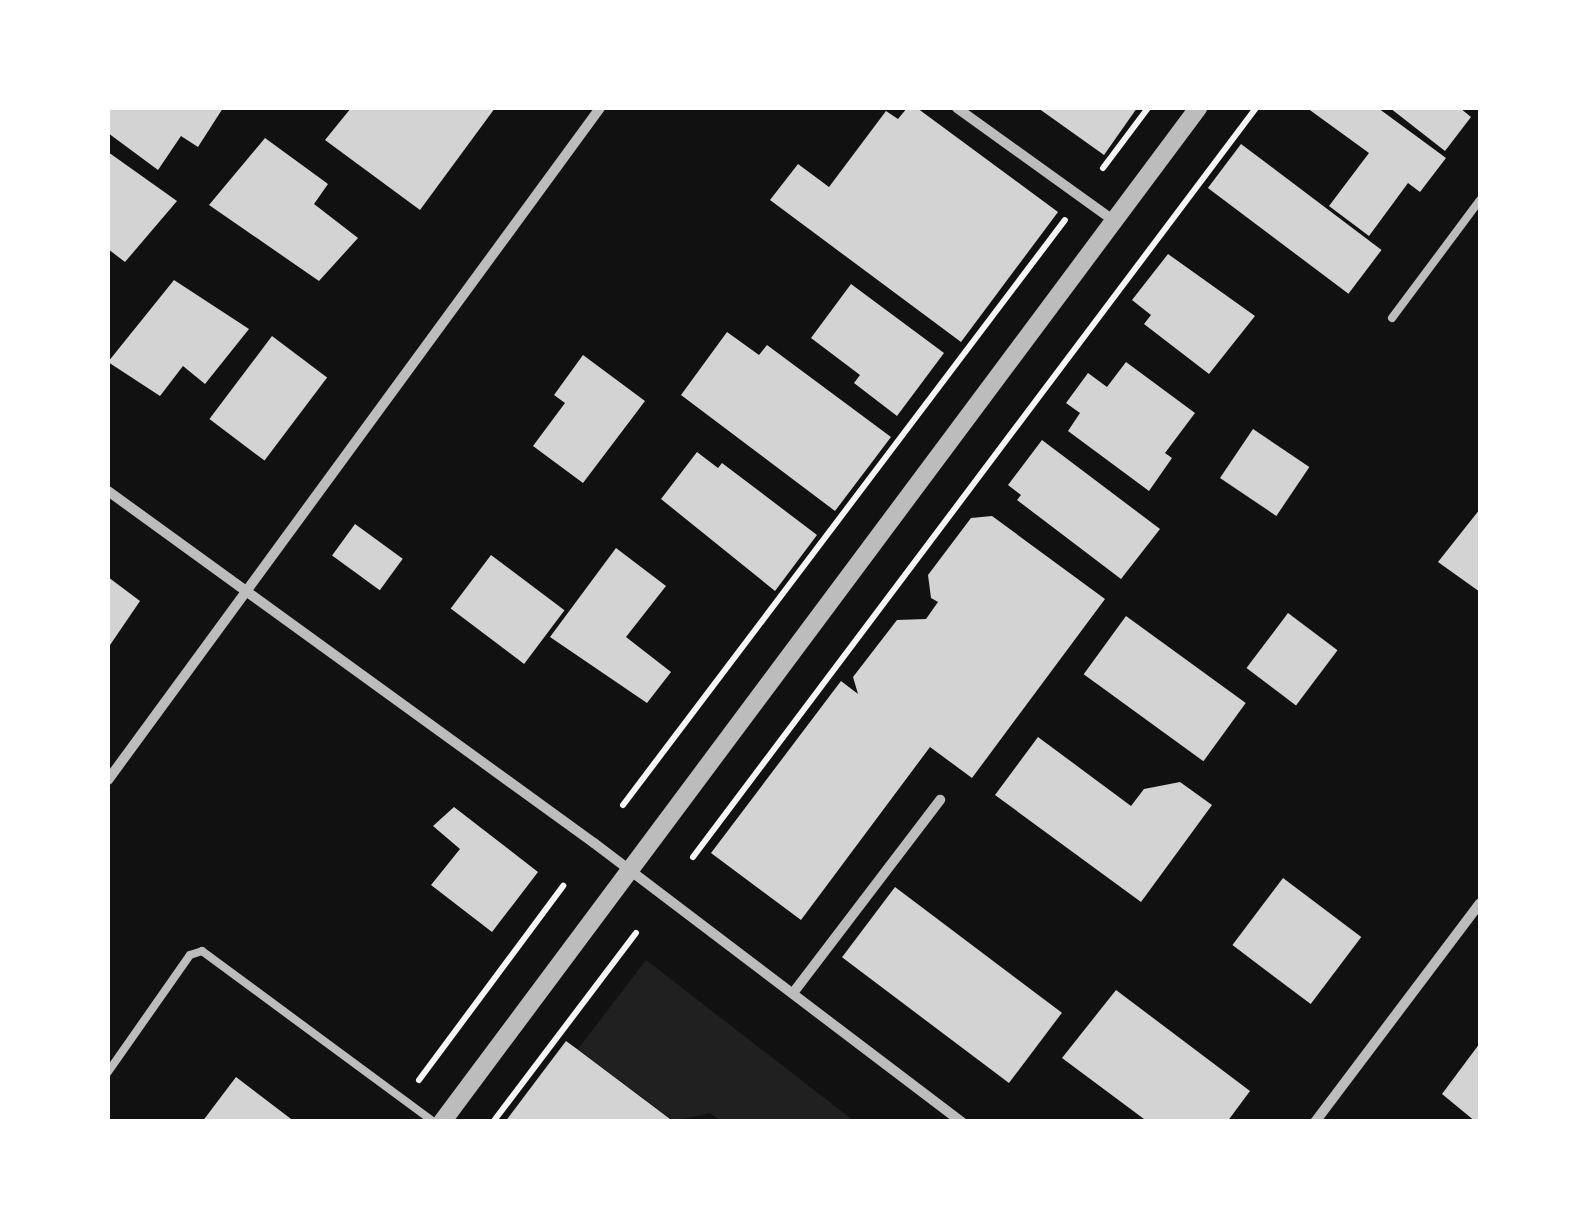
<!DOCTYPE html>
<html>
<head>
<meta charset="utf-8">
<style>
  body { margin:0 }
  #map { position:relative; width:1588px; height:1229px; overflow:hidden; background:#111; font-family:Mulish,sans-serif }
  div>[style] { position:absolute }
  .green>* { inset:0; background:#202020 }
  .building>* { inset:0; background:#d3d3d3; transform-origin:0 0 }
  .path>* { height:6px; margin:-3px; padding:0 3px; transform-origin:3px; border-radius:3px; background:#f5f5f5 }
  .service>* { height:8px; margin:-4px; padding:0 4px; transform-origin:4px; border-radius:4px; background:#bcbcbc }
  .minor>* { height:10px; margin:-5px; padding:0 5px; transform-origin:5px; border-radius:5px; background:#bcbcbc }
  .tertiary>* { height:18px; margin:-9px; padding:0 9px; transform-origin:9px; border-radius:9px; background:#bcbcbc }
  span { translate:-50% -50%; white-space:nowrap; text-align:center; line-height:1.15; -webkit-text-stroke:10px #fff; paint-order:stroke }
  .frame { position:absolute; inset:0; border:110px solid #fff; pointer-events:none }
</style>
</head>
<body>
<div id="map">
  <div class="green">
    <div style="clip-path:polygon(646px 960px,854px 1121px,721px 1121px,710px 1113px,674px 1121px,578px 1049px)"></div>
  </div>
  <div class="building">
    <div style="clip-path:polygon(108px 108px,223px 108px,198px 147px,181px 136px,158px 170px,108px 133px)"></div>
    <div style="clip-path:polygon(351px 108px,495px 108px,420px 210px,325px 140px)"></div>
    <div style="clip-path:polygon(907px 108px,917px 108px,1058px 212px,961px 342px,770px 200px,798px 164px,829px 187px,886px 111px,898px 119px)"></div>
    <div style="clip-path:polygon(1038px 108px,1137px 108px,1104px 155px)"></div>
    <div style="clip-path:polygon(1307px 108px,1378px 108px,1446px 158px,1420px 192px,1408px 183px,1369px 236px,1329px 206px,1369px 153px)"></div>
    <div style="clip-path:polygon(1390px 108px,1460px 108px,1471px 117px,1445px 151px)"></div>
    <div style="clip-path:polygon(265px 138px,328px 184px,314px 204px,358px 238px,319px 281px,209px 205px)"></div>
    <div style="left:1241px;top:144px;width:176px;height:55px;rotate:37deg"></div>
    <div style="clip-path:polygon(108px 152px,177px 201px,125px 262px,108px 249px)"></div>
    <div style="clip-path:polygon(1168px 254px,1255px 316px,1209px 374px,1144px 324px,1151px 315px,1132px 300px)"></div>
    <div style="clip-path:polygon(174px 280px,249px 329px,205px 384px,183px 366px,160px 396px,108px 362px)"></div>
    <div style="clip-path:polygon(851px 284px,944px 353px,897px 416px,854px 383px,860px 375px,811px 338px)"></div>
    <div style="clip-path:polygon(727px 332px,759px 355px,767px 345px,891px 437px,835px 511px,681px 395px)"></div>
    <div style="left:272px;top:336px;width:69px;height:104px;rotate:37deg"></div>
    <div style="clip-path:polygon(583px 355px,645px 401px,583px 483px,533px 446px,565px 403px,554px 395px)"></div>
    <div style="clip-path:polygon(1126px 362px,1195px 413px,1165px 453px,1172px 458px,1149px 491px,1068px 431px,1080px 413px,1066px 403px,1088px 373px,1107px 387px)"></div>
    <div style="left:1253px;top:429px;width:68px;height:59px;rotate:34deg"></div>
    <div style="clip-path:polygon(1042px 440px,1160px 529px,1121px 579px,1017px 500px,1021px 495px,1008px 485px)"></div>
    <div style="clip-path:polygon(697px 452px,718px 468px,722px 463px,817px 535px,775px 591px,661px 499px)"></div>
    <div style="clip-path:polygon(1480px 509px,1480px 592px,1438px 562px)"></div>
    <div style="clip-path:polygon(992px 516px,1105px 599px,972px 778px,930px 747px,801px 920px,711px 853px,841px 681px,858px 694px,853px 677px,897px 620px,926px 619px,938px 602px,931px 598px,928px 575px,971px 518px)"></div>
    <div style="left:355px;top:524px;width:59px;height:39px;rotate:36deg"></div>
    <div style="clip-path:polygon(616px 548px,666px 586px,626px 637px,671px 672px,647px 703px,550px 637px)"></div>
    <div style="left:491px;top:555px;width:92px;height:67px;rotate:37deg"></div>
    <div style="clip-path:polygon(108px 577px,140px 601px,108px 648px)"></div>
    <div style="left:1288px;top:613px;width:62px;height:69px;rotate:37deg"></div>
    <div style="left:1126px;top:616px;width:148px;height:72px;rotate:36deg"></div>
    <div style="clip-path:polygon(1038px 737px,1131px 806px,1144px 789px,1180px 782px,1212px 805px,1141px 902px,995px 795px)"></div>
    <div style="clip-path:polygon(454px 807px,538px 872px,492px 932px,431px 885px,460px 849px,433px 826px)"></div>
    <div style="left:1283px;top:878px;width:98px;height:84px;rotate:37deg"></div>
    <div style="left:895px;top:887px;width:209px;height:88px;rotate:37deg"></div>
    <div style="clip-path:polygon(1116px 990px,1250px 1091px,1227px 1122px,1148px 1122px,1062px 1058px)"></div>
    <div style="clip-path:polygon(566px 1041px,577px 1049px,674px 1122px,505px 1122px)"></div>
    <div style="clip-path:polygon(1480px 1043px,1480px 1122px,1476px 1122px,1442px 1094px)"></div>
    <div style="clip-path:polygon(236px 1077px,295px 1122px,202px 1122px)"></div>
  </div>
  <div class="path">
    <div style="left:1103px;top:168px;width:75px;rotate:-53.1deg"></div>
    <div style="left:623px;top:805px;width:733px;rotate:-52.93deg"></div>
    <div style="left:693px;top:857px;width:937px;rotate:-53.07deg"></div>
    <div style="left:419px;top:1080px;width:242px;rotate:-53.4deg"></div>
    <div style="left:493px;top:1122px;width:237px;rotate:-52.9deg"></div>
  </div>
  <div class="service">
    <div style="left:1392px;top:318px;width:147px;rotate:-53.3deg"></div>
    <div style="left:108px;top:1072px;width:143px;rotate:-55deg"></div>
    <div style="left:190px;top:955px;width:13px;rotate:-18deg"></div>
    <div style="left:202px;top:951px;width:288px;rotate:36.4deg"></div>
  </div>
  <div class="minor">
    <div style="left:957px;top:108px;width:193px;rotate:35.7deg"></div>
    <div style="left:108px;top:491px;width:600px;rotate:35.92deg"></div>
    <div style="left:594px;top:843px;width:462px;rotate:37.2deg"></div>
    <div style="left:108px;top:780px;width:833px;rotate:-53.79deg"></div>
    <div style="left:793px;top:993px;width:243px;rotate:-52.7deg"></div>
    <div style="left:1315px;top:1122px;width:274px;rotate:-53deg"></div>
  </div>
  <div class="tertiary">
    <div style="left:442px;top:1122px;width:1265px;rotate:-53.29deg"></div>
  </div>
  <div class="frame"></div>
</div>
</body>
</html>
